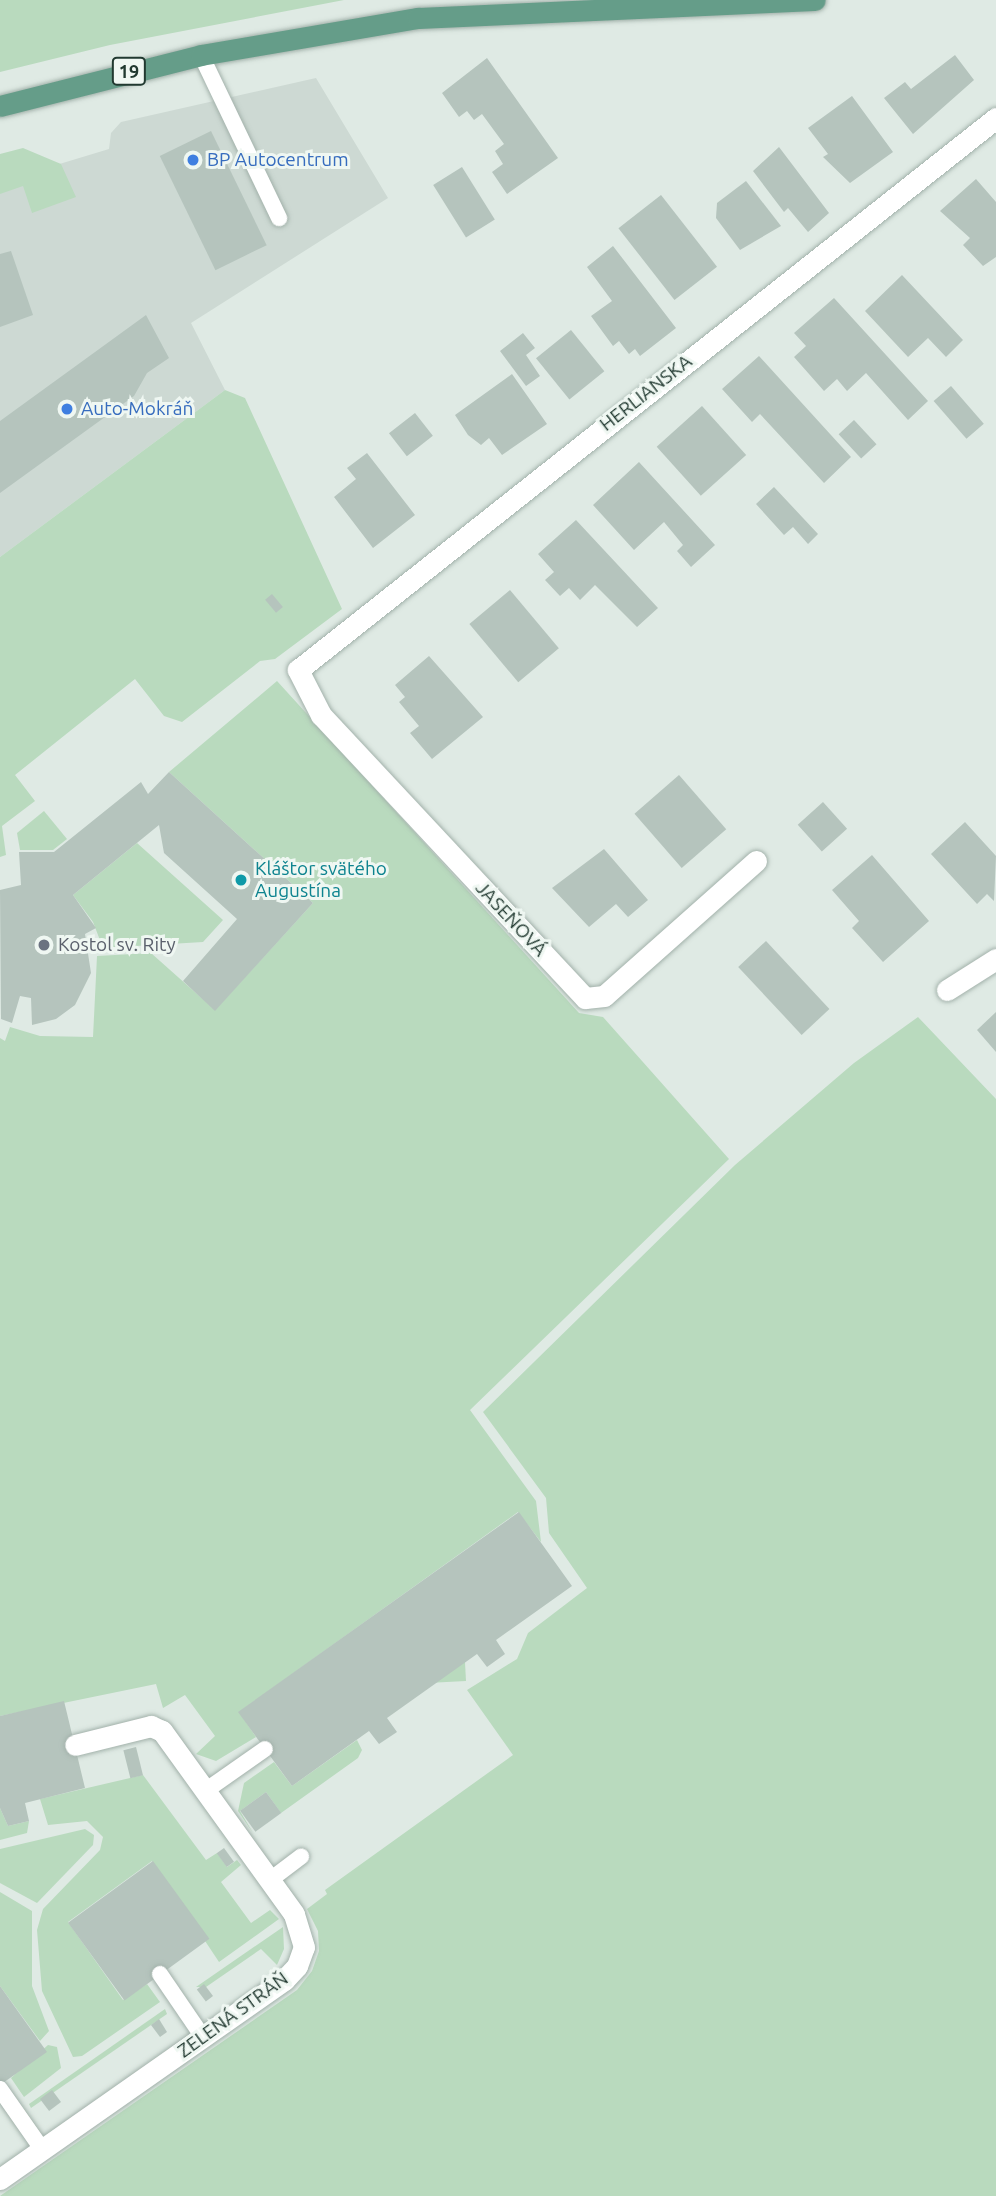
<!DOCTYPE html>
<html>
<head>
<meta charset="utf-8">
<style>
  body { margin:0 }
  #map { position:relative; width:996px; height:2196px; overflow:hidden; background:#dfeae4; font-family:Ubuntu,sans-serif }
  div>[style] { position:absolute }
  .built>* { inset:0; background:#cdd9d3 }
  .green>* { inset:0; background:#b9dabe; transform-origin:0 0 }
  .building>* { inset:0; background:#b5c4bd; transform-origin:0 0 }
  .roads { filter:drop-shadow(0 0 2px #a2b1aa) drop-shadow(0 0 2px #a2b1aa) }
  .lane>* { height:16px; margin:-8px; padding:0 8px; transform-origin:8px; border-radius:8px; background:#fff }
  .street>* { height:21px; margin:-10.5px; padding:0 10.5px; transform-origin:10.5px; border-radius:10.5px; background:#fff }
  .primary>* { height:21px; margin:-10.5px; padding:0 10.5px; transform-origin:10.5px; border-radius:10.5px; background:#659d89 }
  .dots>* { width:19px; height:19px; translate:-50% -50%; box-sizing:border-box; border:4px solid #eff7f2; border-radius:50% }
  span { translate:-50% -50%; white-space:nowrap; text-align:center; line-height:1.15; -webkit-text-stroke:6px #eff7f2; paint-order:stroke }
  .shield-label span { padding:2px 5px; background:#eff7f2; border:2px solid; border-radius:5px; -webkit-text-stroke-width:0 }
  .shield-label { font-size:18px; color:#213930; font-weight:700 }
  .shop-label { font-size:19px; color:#366cbe }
  .left { translate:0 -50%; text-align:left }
  .street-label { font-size:19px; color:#213930 }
  .culture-label { font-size:19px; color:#0d838f }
  .worship-label { font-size:19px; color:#5b616d }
</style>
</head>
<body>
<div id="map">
  <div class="built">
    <div style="clip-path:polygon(316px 78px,388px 198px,191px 323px,225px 390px,0 557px,0 182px,109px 149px,111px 133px,121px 122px)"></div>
  </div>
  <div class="green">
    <div style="clip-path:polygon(0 0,344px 0,110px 45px,0 72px)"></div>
    <div style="clip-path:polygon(23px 148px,61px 164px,76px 197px,32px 213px,23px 186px,0 194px,0 154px)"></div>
    <div style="clip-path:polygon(225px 390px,245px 398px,342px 609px,275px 659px,260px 661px,182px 722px,164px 716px,135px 679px,15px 775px,35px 801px,2px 826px,6px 855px,0 857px,0 557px)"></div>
    <div style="clip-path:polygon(277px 681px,579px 1013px,603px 1017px,729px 1159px,470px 1410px,536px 1501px,541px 1542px,518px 1512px,239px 1712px,256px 1737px,216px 1761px,196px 1754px,215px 1736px,185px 1695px,163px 1708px,156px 1684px,0 1716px,0 1038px,5px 1041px,10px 1027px,40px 1036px,93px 1037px,97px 956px,151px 953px,215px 1010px,313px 903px,169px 772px)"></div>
    <div style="clip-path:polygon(44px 811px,67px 839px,53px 850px,20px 850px,17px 833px)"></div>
    <div style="clip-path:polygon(137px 843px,223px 920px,203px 942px,103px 948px,93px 922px,73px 895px)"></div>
    <div style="clip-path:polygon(918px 1017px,996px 1099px,996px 2196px,0 2196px,297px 1990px,312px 1971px,319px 1951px,318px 1931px,307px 1909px,327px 1894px,325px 1890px,513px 1755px,467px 1690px,517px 1659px,528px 1633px,587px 1588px,549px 1533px,546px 1498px,483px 1412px,735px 1165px,854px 1063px)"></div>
    <div style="left:465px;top:1662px;width:19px;height:96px;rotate:87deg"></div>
    <div style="clip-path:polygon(357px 1740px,362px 1750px,358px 1758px,281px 1813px,266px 1792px,240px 1811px,253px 1833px,238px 1811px,244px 1783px,274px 1762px,292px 1786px)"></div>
    <div style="clip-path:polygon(143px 1775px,206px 1860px,217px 1853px,227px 1867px,237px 1860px,241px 1865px,221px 1882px,251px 1923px,270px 1910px,279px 1919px,219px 1962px,152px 1861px,68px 1922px,123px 2000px,147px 1984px,160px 2002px,82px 2056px,73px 2057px,42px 1991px,37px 1930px,43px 1909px,100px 1850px,103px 1837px,87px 1821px,48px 1825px,40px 1799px)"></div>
    <div style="clip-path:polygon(0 1808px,8px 1826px,29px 1821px,27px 1833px,0 1840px)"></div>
    <div style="clip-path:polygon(85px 1829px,94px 1835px,93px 1845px,37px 1903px,0 1883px,0 1849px)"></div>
    <div style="clip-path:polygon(0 1892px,32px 1911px,32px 1986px,49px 2031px,40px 2041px,0 1986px)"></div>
    <div style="clip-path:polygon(283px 1927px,284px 1949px,277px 1965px,261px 1949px,206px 1987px,196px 1987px)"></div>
    <div style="clip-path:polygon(165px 2009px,167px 2014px,31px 2108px,29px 2104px)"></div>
    <div style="clip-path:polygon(48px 2045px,57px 2047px,61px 2068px,24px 2097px,11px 2078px)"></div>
  </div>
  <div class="building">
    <div style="clip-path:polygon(955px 55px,974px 80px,913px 134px,884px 98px,905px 82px,911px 89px)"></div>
    <div style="clip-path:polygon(487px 58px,558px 158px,507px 194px,492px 172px,503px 164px,495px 151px,504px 144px,482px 114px,474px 120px,467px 111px,459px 117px,442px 93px)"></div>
    <div style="clip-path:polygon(852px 96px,893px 152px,850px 183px,823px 157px,828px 154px,808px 128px)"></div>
    <div style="left:211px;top:131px;width:127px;height:57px;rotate:64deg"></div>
    <div style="clip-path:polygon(779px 147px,829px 213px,808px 232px,788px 208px,784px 212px,753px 171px)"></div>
    <div style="left:462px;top:167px;width:62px;height:34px;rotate:58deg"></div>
    <div style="clip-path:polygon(976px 179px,996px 202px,996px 257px,983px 266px,963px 245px,970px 238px,940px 211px)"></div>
    <div style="clip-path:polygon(746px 181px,781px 226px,740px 250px,716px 218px,717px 203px)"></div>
    <div style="left:661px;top:195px;width:91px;height:54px;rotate:52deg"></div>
    <div style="clip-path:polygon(613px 246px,676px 328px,640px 356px,635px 349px,629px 354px,619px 341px,613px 346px,591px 316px,612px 301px,587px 267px)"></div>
    <div style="clip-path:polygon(11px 251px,33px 315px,0 327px,0 254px)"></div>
    <div style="clip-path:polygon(902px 275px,963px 340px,946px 357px,928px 338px,908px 357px,865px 311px)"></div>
    <div style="clip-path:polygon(834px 298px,928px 401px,908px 420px,866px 373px,847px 391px,837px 379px,824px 391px,794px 357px,806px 346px,794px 333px)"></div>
    <div style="clip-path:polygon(146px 315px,169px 358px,147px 373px,134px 396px,0 493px,0 421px)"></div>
    <div style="left:571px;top:330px;width:53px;height:45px;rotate:51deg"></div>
    <div style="clip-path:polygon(523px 333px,535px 348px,526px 355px,540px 376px,526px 386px,500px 351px)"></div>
    <div style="clip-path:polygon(759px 356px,851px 457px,824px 483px,760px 414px,752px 422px,722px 389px)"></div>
    <div style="clip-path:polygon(512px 374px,547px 424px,502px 455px,489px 438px,481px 445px,468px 435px,455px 415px)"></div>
    <div style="left:951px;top:386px;width:50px;height:23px;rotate:49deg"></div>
    <div style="left:702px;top:406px;width:66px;height:61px;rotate:48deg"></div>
    <div style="left:415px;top:413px;width:29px;height:33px;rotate:52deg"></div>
    <div style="left:854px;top:420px;width:33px;height:21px;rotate:47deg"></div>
    <div style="clip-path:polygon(367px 453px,415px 515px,373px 548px,334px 497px,356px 479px,347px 468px)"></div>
    <div style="clip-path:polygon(639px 462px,715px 545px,691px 567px,677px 551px,683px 545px,664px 522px,634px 550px,593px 505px)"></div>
    <div style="clip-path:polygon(774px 487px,818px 534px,808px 544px,793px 527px,784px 535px,756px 504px)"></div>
    <div style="clip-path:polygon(576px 520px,658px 608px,637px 627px,595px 585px,580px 600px,569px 588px,560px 596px,545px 580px,554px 572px,538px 554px)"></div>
    <div style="left:510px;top:590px;width:76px;height:53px;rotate:50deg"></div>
    <div style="left:272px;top:594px;width:17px;height:9px;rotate:50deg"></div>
    <div style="clip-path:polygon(429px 656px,483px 717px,432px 759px,410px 733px,419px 726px,399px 702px,405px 697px,395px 685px)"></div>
    <div style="clip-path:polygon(169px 772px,313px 903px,215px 1011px,183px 981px,237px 919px,164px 853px,159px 825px,73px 895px,96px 928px,85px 934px,91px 973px,75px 1005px,56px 1019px,32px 1025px,31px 998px,20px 996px,12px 1023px,1px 1019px,0 890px,21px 885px,19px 852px,54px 852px,141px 782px,148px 794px)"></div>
    <div style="left:679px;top:775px;width:72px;height:59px;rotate:49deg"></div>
    <div style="left:823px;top:802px;width:36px;height:34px;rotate:48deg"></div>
    <div style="clip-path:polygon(965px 822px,996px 856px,994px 901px,987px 894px,977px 904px,931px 854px)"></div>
    <div style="clip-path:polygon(604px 849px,648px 900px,628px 917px,616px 904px,589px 927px,552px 888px)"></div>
    <div style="clip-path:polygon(872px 855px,929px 921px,883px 962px,852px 928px,859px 921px,832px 890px)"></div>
    <div style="left:766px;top:941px;width:93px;height:38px;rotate:47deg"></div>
    <div style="clip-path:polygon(996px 1012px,996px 1052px,977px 1030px)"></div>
    <div style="clip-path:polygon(519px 1512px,572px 1586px,496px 1640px,505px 1654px,487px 1667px,477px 1654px,387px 1718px,397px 1732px,379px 1744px,369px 1731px,292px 1786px,238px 1712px)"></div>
    <div style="clip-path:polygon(64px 1701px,85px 1788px,25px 1803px,29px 1821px,8px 1826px,0 1808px,0 1716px)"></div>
    <div style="left:136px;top:1747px;width:29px;height:13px;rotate:76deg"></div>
    <div style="left:266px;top:1792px;width:26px;height:32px;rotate:54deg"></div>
    <div style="left:224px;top:1848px;width:17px;height:9px;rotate:54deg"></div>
    <div style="left:153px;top:1861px;width:96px;height:105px;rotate:54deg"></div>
    <div style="left:204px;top:1984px;width:15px;height:9px;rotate:53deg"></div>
    <div style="clip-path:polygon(0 1986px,47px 2052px,0 2085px)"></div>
    <div style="clip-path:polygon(159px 2019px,167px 2032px,160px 2037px,151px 2025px)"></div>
    <div style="left:52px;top:2090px;width:15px;height:15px;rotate:53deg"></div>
  </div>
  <div class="roads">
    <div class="lane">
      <div style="left:201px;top:55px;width:181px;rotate:64.4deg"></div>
      <div style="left:205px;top:1791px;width:73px;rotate:-35deg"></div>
      <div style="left:270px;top:1880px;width:39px;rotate:-37deg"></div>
      <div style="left:160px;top:1974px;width:76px;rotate:55.7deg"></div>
      <div style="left:0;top:2089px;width:73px;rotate:55deg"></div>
    </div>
    <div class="street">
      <div style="left:756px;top:861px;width:203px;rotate:138.4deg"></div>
      <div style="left:604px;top:996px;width:19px;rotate:174deg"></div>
      <div style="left:585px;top:998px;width:387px;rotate:-133deg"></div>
      <div style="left:321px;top:715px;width:51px;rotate:-117.1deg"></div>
      <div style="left:298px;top:670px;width:890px;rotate:-38.34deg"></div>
      <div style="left:947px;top:990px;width:58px;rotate:-32.3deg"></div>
      <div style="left:0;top:2179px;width:347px;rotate:-35deg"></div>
      <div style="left:284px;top:1980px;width:19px;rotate:-47deg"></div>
      <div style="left:297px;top:1966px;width:20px;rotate:-70deg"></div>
      <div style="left:304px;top:1947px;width:34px;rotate:-107deg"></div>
      <div style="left:294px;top:1914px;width:226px;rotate:-125.8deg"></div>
      <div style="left:162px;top:1731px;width:12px;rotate:-156deg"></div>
      <div style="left:151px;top:1726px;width:78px;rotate:166deg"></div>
    </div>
    <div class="primary">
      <div style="left:0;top:106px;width:207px;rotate:-14.2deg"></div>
      <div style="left:201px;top:55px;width:220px;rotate:-9.7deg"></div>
      <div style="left:418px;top:18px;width:397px;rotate:-2.6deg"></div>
    </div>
  </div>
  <div class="dots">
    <div style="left:193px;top:160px;background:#3f7fe0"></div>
    <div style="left:67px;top:409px;background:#3f7fe0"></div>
    <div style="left:241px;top:880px;background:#0f9aa8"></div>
    <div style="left:44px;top:945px;background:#6b7280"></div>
  </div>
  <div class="shield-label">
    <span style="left:129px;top:71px">19</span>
  </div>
  <div class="shop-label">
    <span class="left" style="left:207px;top:160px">BP Autocentrum</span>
    <span class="left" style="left:81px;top:409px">Auto-Mokráň</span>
  </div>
  <div class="street-label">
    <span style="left:646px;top:393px;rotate:-38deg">HERLIANSKA</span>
    <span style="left:511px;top:919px;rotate:47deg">JASEŇOVÁ</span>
    <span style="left:233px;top:2015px;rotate:-36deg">ZELENÁ STRÁŇ</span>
  </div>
  <div class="culture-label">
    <span class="left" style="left:255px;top:880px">Kláštor svätého<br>Augustína</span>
  </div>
  <div class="worship-label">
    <span class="left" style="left:58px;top:945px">Kostol sv. Rity</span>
  </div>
</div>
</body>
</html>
